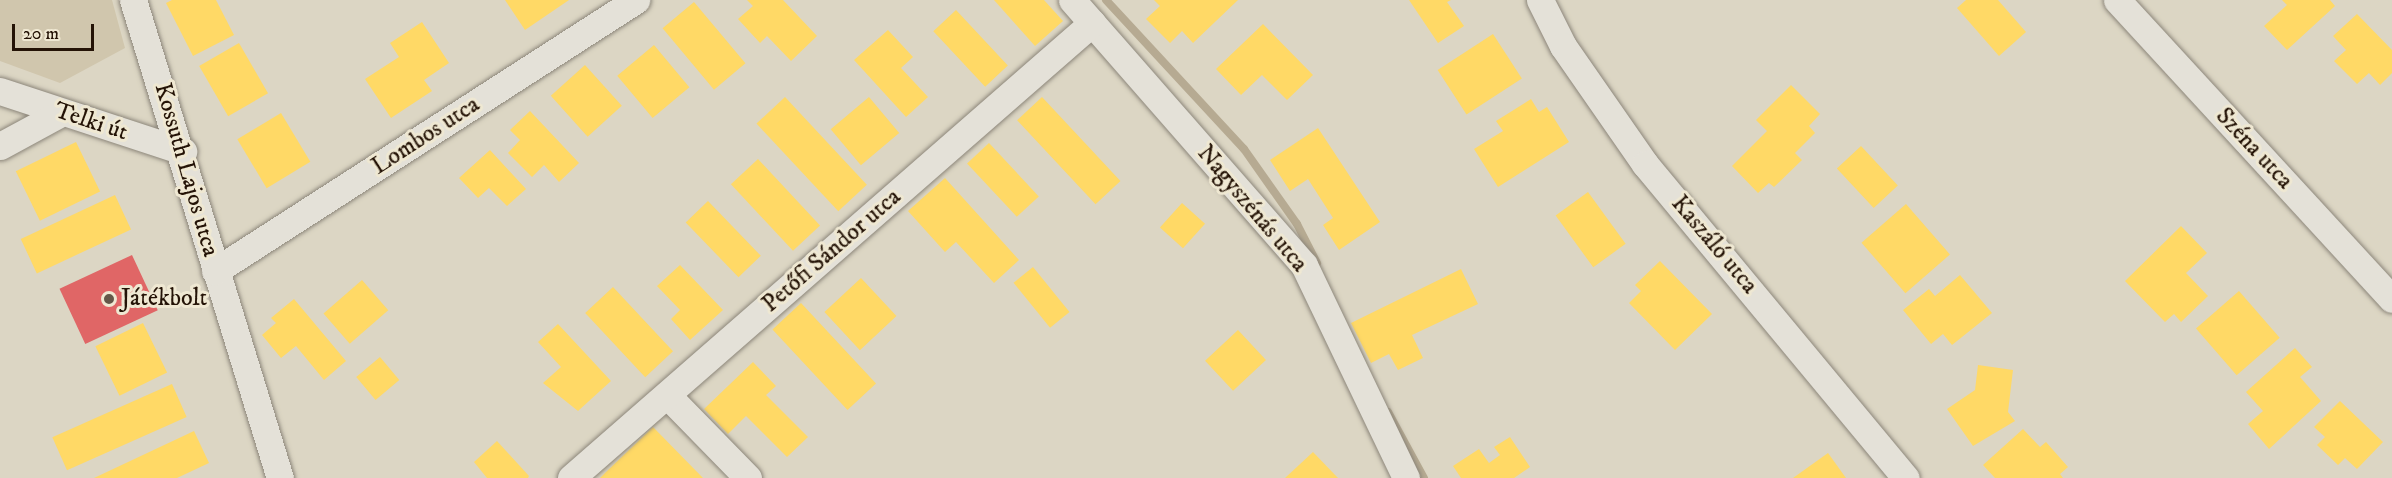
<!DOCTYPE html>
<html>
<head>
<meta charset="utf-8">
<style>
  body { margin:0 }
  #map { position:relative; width:2392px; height:478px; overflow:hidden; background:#dcd6c4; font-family:"IM FELL DW Pica",serif }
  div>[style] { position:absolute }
  .green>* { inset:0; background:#d0c6ad }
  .homes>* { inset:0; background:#ffd966; transform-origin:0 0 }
  .shops>* { inset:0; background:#e06666; transform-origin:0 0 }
  .stream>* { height:8px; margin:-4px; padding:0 4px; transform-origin:4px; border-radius:4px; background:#b6aa92 }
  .roads { filter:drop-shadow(0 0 2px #8c867a) drop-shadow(0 0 2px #8c867a) }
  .minor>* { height:27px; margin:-13.5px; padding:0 13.5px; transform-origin:13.5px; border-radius:13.5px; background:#e4e1d8 }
  .dots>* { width:16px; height:16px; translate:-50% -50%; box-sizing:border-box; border:3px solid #efe8d2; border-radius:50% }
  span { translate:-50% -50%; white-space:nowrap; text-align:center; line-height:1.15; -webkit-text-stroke:6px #efe8d2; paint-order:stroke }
  .street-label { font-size:24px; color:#241306 }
  .poi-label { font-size:24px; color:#241306 }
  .left { translate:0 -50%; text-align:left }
  .scale { position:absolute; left:12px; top:24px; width:82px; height:27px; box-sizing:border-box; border:3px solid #241306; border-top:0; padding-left:8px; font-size:18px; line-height:21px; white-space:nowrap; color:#241306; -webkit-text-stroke:4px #efe8d2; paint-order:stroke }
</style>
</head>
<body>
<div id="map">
  <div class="green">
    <div style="clip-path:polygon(0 0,112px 0,125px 48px,60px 83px,0 61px)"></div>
  </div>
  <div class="homes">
    <div style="clip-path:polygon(172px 0,216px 0,234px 35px,193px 56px,166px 3px)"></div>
    <div style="clip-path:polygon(505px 0,569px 0,525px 30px)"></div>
    <div style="clip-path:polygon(747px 0,783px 0,817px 36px,791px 61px,767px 36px,760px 43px,738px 19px,753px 6px)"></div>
    <div style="clip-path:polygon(994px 0,1044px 0,1063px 21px,1035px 46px)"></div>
    <div style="clip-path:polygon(1154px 0,1238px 0,1193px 43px,1182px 31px,1170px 43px,1146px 19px,1160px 6px)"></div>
    <div style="clip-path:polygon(1409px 0,1451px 0,1447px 2px,1464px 26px,1438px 43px)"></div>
    <div style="clip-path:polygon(1966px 0,1998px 0,2026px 32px,1999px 56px,1957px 8px)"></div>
    <div style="clip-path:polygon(2282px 0,2330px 0,2335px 6px,2287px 50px,2264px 26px,2287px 5px)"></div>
    <div style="left:694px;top:2px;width:80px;height:41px;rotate:50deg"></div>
    <div style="left:956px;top:10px;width:76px;height:31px;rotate:47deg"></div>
    <div style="clip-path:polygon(2357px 14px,2392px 50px,2392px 73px,2380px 85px,2369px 73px,2357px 84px,2334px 61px,2346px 50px,2333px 36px)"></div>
    <div style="clip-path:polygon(422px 22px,449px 63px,424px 80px,432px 91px,391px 118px,365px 79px,399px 57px,390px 43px)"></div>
    <div style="clip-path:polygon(1263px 24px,1313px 75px,1287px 100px,1262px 75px,1241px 95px,1216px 69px)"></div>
    <div style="clip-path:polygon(888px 30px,913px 57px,901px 68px,928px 97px,906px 117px,854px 60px)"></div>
    <div style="left:1493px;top:34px;width:53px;height:66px;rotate:57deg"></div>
    <div style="left:239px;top:43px;width:58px;height:46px;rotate:60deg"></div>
    <div style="left:654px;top:45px;width:55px;height:48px;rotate:50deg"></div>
    <div style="left:585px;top:65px;width:55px;height:46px;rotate:48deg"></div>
    <div style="clip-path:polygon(1791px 85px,1820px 114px,1809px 126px,1815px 133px,1795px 153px,1802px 160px,1774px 187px,1769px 183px,1758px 193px,1732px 166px,1767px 131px,1756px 120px)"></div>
    <div style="left:785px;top:97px;width:120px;height:39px;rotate:47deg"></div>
    <div style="left:869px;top:97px;width:47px;height:50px;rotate:50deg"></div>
    <div style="left:1042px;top:97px;width:115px;height:34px;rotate:47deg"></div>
    <div style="clip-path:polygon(1531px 99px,1539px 112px,1547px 107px,1569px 142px,1498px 187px,1474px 149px,1503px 131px,1496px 121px)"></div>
    <div style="clip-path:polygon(530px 111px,579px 163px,559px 182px,544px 165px,532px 177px,508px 153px,520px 140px,510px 130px)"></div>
    <div style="left:281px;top:113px;width:57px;height:51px;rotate:59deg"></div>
    <div style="clip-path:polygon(1318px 128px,1380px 222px,1339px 250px,1323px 225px,1333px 218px,1308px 179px,1290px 191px,1270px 160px)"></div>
    <div style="left:76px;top:142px;width:55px;height:67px;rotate:64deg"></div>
    <div style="left:989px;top:143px;width:73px;height:30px;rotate:47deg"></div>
    <div style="left:1861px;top:146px;width:54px;height:33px;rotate:47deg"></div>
    <div style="clip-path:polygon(490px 150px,526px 189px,507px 206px,489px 188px,478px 198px,459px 178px)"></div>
    <div style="left:758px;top:159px;width:91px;height:37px;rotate:47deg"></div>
    <div style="clip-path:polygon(945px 178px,1019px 260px,994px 283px,956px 242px,945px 252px,908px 211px)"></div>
    <div style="left:1588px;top:192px;width:64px;height:40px;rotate:54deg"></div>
    <div style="left:115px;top:195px;width:38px;height:104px;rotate:65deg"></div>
    <div style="left:708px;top:201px;width:76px;height:31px;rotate:46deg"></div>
    <div style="left:1182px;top:203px;width:31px;height:33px;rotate:42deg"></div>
    <div style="left:1906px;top:204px;width:67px;height:59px;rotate:49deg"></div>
    <div style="clip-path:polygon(2181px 226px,2207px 253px,2186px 273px,2208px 296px,2181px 322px,2174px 314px,2165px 322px,2125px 281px)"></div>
    <div style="clip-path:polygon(1660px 261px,1712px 314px,1675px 350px,1629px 303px,1641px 291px,1635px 285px)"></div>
    <div style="clip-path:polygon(680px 265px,723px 310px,690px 340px,671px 319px,680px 310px,657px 286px)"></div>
    <div style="left:1033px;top:267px;width:58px;height:25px;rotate:51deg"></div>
    <div style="clip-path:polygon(1461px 269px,1478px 304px,1412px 335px,1423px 358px,1398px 370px,1389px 354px,1371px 363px,1351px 323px)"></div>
    <div style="clip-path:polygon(1960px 275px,1992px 313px,1952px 345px,1943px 334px,1931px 344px,1903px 310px,1929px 289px,1935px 296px)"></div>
    <div style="left:861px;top:278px;width:52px;height:50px;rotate:47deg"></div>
    <div style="left:362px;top:280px;width:40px;height:51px;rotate:49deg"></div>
    <div style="left:613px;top:287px;width:88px;height:38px;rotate:47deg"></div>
    <div style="left:2239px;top:291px;width:62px;height:57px;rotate:49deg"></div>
    <div style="clip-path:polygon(294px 299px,346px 361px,324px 380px,296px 346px,281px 358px,262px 335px,276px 323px,271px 318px)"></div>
    <div style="left:801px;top:303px;width:110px;height:39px;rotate:47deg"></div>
    <div style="left:143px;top:323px;width:55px;height:53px;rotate:64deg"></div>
    <div style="clip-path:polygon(558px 324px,611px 381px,578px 411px,543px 383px,561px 367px,538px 342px)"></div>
    <div style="left:1238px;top:330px;width:41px;height:45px;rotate:47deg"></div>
    <div style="clip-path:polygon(2295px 348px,2312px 367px,2300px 377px,2321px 401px,2269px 449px,2248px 424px,2263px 411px,2246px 392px)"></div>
    <div style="left:380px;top:357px;width:30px;height:31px;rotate:50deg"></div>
    <div style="clip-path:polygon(753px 362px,776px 386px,766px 395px,808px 437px,787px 457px,746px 416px,728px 434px,704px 409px)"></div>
    <div style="clip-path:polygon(1978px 365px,2013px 370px,2008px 412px,2015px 421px,1973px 446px,1947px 409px,1975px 390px)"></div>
    <div style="left:172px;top:384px;width:36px;height:131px;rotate:66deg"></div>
    <div style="clip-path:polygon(2340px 401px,2383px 442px,2357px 469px,2345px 458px,2338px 465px,2317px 445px,2325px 437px,2314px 427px)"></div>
    <div style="clip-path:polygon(653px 427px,703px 478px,600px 478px,606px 472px)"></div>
    <div style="clip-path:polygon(2023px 429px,2040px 447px,2046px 442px,2068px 467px,2060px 474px,2063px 478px,1995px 478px,1983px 465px)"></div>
    <div style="clip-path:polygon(194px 431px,209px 463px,177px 478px,94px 478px)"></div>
    <div style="clip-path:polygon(1510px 437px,1530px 467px,1514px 478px,1461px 478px,1453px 466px,1479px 449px,1489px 463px,1500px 455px,1494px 447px)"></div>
    <div style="clip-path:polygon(497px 441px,529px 476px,528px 478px,487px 478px,474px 462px)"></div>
    <div style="clip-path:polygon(1313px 452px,1338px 478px,1285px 478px)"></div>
    <div style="clip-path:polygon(1828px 453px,1846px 478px,1793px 478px)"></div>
  </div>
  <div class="shops">
    <div style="left:132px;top:255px;width:61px;height:80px;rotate:65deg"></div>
  </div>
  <div class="stream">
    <div style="left:1106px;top:0;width:203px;rotate:47.2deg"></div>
    <div style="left:1244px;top:149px;width:92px;rotate:54.8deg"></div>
    <div style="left:1297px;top:224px;width:44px;rotate:62.9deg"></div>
    <div style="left:1388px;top:412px;width:75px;rotate:61.4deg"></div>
  </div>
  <div class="roads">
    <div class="minor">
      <div style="left:133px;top:0;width:500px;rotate:72.91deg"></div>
      <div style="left:1072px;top:0;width:352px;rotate:48.8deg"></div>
      <div style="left:1304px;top:265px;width:236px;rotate:64.4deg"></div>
      <div style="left:1540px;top:0;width:51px;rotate:63.4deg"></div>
      <div style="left:1563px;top:46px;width:144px;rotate:55.2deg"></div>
      <div style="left:1645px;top:164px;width:408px;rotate:50.3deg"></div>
      <div style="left:2117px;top:0;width:406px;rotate:47.4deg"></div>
      <div style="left:0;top:91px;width:193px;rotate:18.2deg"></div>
      <div style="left:0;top:146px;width:69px;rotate:-28.4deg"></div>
      <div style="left:215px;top:271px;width:501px;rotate:-32.77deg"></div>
      <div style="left:667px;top:395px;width:116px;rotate:45.7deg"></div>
      <div style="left:571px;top:478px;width:692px;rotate:-41.13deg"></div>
    </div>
  </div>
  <div class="dots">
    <div style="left:109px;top:299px;background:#645748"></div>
  </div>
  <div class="street-label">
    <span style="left:91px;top:122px;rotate:18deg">Telki út</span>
    <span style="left:426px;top:136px;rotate:-33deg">Lombos utca</span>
    <span style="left:2254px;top:149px;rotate:47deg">Széna utca</span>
    <span style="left:186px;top:170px;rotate:74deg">Kossuth Lajos utca</span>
    <span style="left:1252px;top:209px;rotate:50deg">Nagyszénás utca</span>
    <span style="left:1714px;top:245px;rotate:50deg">Kaszáló utca</span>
    <span style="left:832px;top:251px;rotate:-41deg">Petőfi Sándor utca</span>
  </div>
  <div class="poi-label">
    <span class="left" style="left:121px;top:299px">Játékbolt</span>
  </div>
  <div class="scale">20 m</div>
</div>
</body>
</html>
